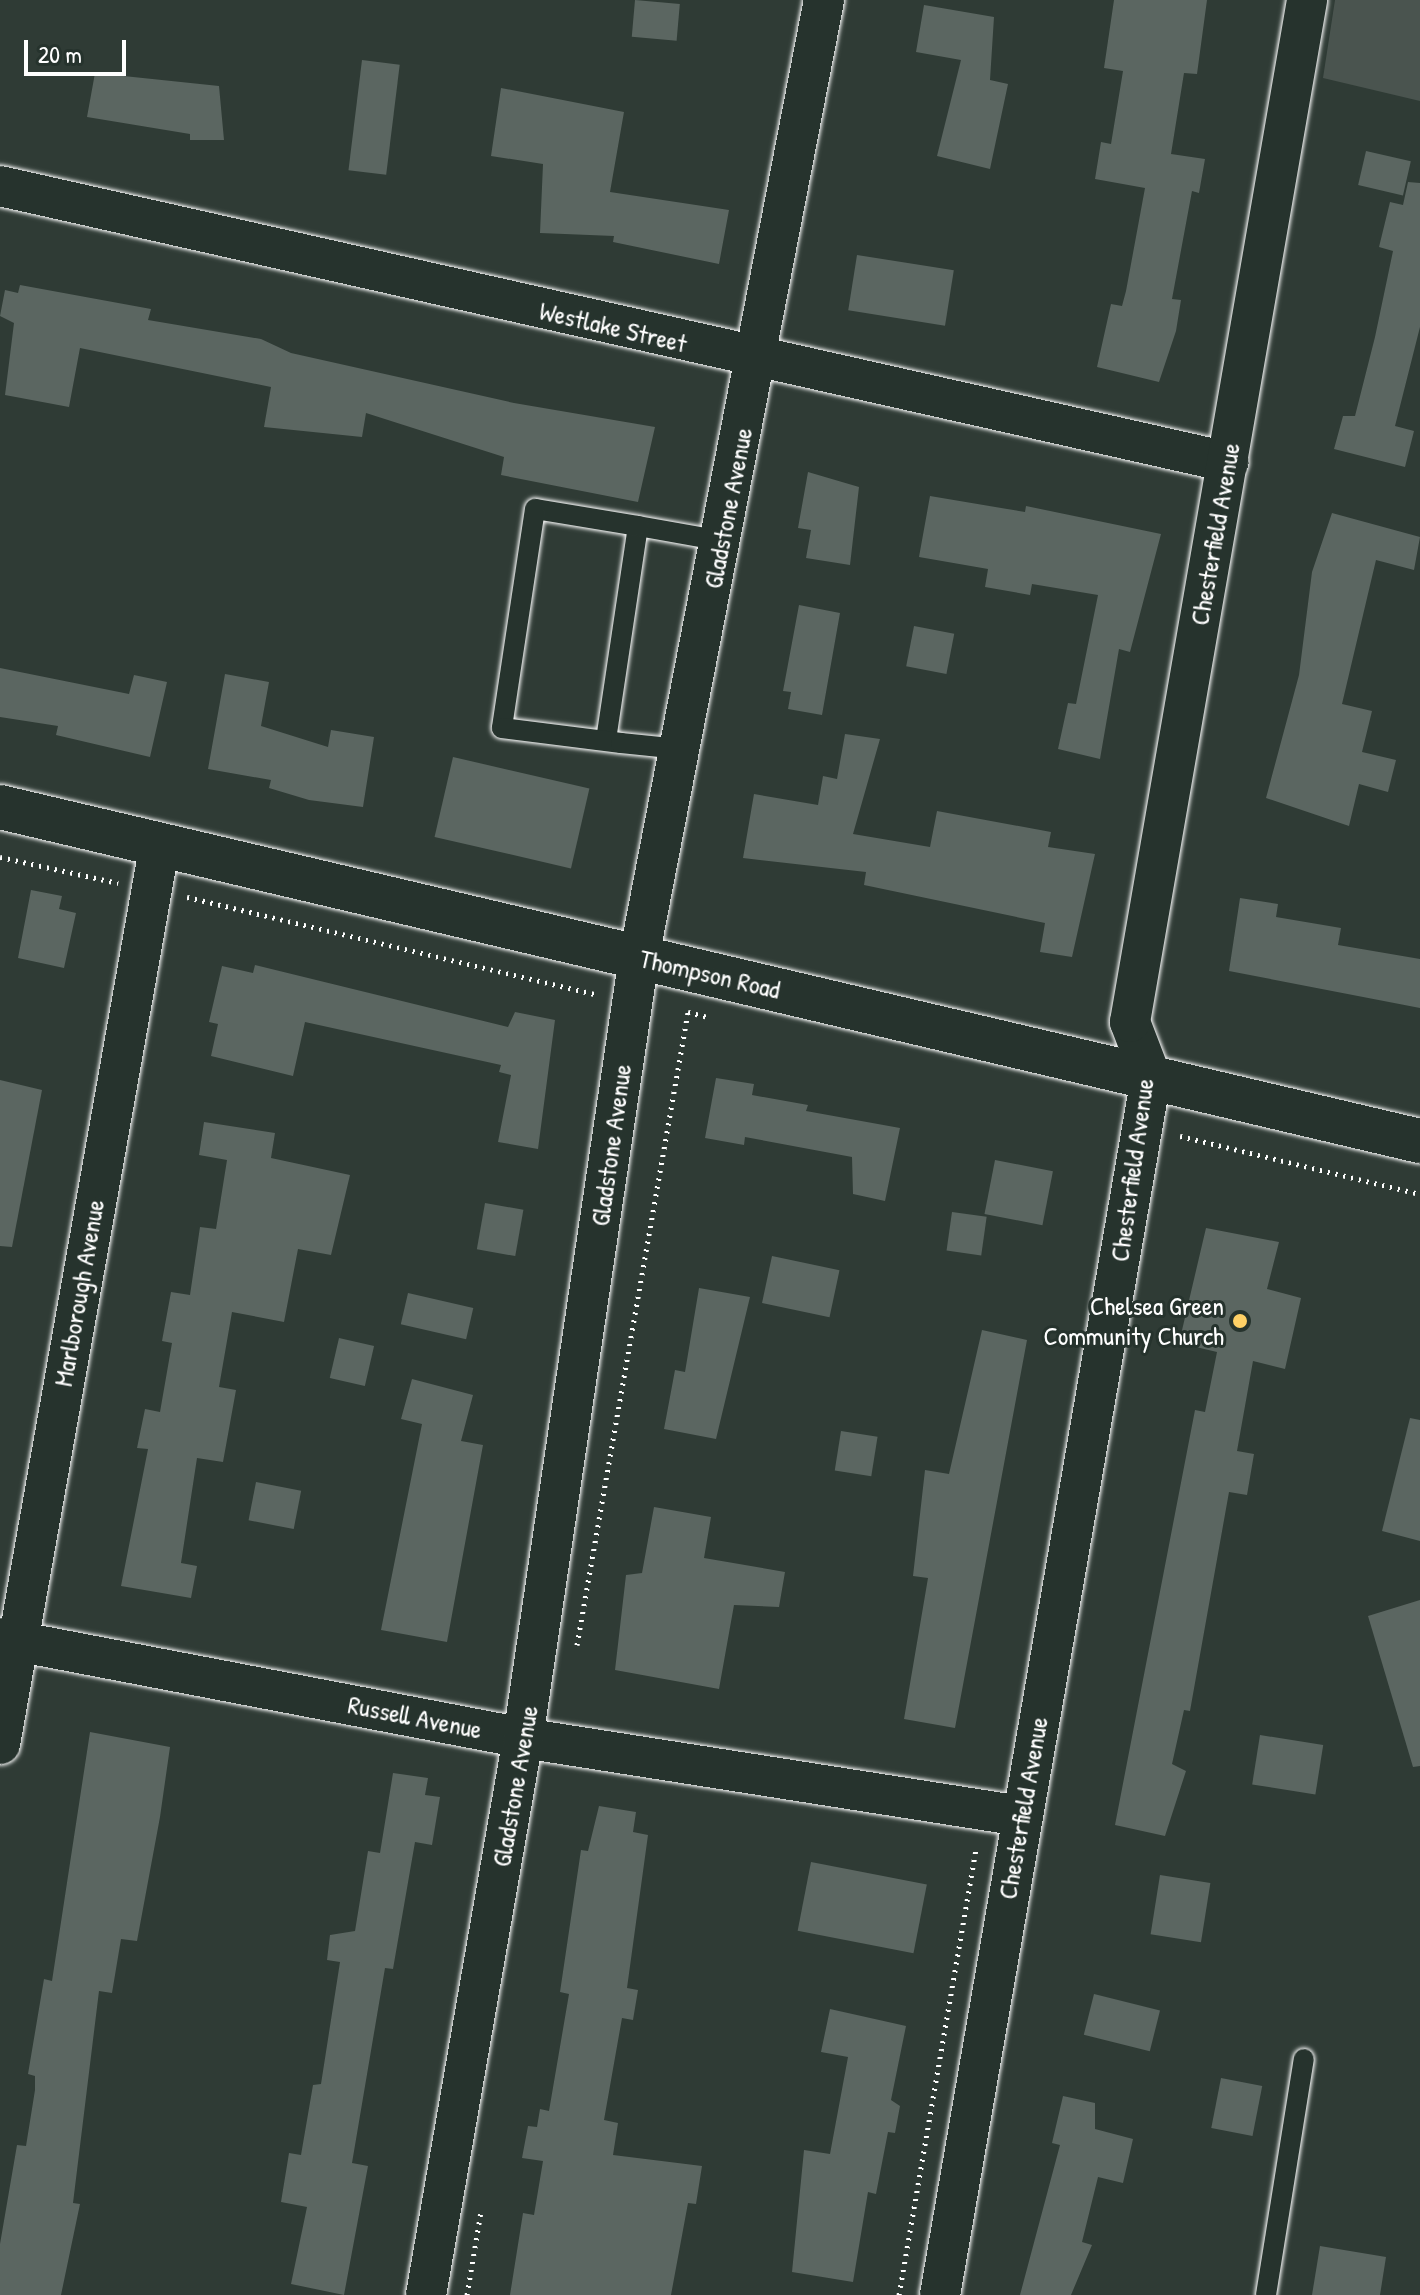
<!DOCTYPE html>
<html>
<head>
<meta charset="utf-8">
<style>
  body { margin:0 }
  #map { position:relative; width:1420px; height:2295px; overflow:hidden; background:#2f3b35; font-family:"Patrick Hand",sans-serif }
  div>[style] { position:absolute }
  .green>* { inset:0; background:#4a544f }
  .building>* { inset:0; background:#5b6661; transform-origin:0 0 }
  .path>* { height:5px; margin-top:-2.5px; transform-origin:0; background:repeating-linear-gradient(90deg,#fff 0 2px,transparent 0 8px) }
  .roads { filter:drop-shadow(0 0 2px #fff) drop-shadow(0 0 2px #fff) }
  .service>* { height:20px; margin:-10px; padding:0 10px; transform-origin:10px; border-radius:10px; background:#26332d }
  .minor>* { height:40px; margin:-20px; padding:0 20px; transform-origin:20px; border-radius:20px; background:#26332d }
  .tertiary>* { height:44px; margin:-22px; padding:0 22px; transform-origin:22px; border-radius:22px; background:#26332d }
  .dots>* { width:22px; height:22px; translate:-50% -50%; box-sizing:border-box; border:4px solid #26332d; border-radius:50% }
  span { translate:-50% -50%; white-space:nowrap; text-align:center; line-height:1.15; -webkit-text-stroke:6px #26332d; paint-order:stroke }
  .street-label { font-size:26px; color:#fff }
  .poi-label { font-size:26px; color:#fff }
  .right { translate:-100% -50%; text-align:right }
  .scale { position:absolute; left:24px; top:40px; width:102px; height:36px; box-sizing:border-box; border:4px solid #fff; border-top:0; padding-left:10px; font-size:24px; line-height:28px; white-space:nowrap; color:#fff; -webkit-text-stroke:6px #26332d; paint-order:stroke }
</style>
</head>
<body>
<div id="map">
  <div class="green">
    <div style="clip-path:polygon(1335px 0,1420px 0,1420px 101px,1323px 78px)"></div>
  </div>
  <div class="building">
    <div style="left:635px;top:0;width:45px;height:37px;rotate:5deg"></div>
    <div style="clip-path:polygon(1114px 0,1207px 0,1197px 74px,1184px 73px,1171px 154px,1205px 159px,1199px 193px,1192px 191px,1172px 299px,1181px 300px,1176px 331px,1159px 382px,1097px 367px,1111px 304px,1122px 306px,1126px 291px,1145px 188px,1095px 179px,1101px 142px,1111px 144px,1123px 71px,1104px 68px)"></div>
    <div style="clip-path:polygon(924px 5px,994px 17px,990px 80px,1008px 84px,990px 169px,937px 156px,961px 60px,916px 52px)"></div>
    <div style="left:362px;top:60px;width:38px;height:111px;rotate:7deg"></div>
    <div style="clip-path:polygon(95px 73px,219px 86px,224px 140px,190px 140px,190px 134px,87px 117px)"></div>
    <div style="clip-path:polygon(501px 88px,624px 112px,610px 192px,729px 210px,719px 264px,613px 242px,614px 236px,540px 233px,543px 164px,491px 156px)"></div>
    <div style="left:1366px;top:151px;width:46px;height:35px;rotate:13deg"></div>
    <div style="clip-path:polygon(1408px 182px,1420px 183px,1420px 327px,1395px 426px,1414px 431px,1405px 467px,1334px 449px,1343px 416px,1355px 416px,1375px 337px,1393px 251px,1379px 247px,1390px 202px,1403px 205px)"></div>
    <div style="left:857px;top:255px;width:98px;height:56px;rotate:9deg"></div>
    <div style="clip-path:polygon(20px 285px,151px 309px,148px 320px,261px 339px,291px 353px,514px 403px,655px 427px,638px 502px,501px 475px,504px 457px,366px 413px,362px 437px,264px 427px,271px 387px,80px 348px,69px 407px,5px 395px,14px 323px,0 316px,5px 290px,18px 293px)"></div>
    <div style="clip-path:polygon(808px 472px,859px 487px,850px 565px,806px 558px,811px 530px,798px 528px)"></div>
    <div style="clip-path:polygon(930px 496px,1025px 512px,1026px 506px,1161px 534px,1130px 652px,1119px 649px,1100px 759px,1058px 749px,1068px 703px,1076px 704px,1098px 595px,1032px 584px,1030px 595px,985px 587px,988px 569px,919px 557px)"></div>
    <div style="clip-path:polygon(1332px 513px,1420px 537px,1414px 570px,1376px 560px,1342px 704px,1372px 711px,1362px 752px,1396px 760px,1388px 792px,1359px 784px,1349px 826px,1266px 798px,1299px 675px,1312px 572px)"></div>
    <div style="clip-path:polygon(799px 605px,840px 613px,822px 715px,788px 709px,791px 692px,783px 691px)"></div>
    <div style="left:914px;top:626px;width:41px;height:41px;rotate:11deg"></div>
    <div style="clip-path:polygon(0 668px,129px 694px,134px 675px,167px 682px,150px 757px,56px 735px,58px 726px,0 717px)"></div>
    <div style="clip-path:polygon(225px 674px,269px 682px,261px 726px,328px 747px,331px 730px,374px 737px,363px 807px,309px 800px,269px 788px,271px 780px,208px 769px)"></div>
    <div style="clip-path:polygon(845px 734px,880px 739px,853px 834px,930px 847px,937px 811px,1051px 832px,1048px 847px,1095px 854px,1072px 957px,1040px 952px,1045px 923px,864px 885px,866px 872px,743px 858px,754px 794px,818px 805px,823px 776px,837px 779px)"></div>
    <div style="left:453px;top:757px;width:140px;height:82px;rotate:13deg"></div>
    <div style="clip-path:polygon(31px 890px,62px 896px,59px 909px,76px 913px,64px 968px,18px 958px)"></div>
    <div style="clip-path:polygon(1240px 898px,1278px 904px,1276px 917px,1341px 928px,1338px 945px,1420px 959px,1420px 1008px,1229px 971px)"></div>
    <div style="clip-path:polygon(255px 965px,508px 1027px,515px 1012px,555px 1020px,538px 1149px,498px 1142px,511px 1075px,499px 1072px,501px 1065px,305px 1022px,293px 1076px,211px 1056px,218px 1024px,209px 1022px,222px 966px,253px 973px)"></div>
    <div style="clip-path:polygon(716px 1078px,754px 1084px,752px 1095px,808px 1105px,806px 1111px,900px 1128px,885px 1201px,853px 1194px,852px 1157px,745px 1137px,744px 1145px,705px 1138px)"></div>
    <div style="clip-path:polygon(0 1080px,42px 1090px,12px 1247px,0 1246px)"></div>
    <div style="clip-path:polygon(204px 1122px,275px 1133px,271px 1158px,350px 1175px,331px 1255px,298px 1249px,284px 1322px,232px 1312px,219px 1387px,236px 1390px,223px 1462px,197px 1458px,181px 1563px,197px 1566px,191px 1598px,121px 1586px,148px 1449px,137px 1448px,145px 1409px,160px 1412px,172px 1343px,162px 1341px,171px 1292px,190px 1295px,200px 1227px,216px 1229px,227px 1160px,199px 1155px)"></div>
    <div style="left:995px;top:1160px;width:59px;height:55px;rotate:11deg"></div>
    <div style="left:485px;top:1203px;width:39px;height:47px;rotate:10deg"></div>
    <div style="left:952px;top:1212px;width:35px;height:39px;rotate:8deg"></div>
    <div style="clip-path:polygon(1206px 1228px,1279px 1242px,1267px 1289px,1301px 1298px,1285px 1369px,1253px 1361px,1237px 1451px,1254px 1454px,1247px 1495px,1229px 1492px,1190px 1711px,1184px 1710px,1172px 1764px,1186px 1771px,1165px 1836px,1115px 1825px,1195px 1410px,1205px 1412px,1217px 1352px,1179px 1343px)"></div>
    <div style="left:772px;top:1256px;width:69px;height:48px;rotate:12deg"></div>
    <div style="clip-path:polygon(699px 1288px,750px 1297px,716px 1439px,664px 1429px,675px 1370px,685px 1372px)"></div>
    <div style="left:408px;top:1293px;width:67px;height:32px;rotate:13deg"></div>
    <div style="clip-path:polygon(982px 1330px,1027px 1340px,955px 1728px,904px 1719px,928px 1578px,913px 1576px,925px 1470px,949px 1474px)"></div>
    <div style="left:339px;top:1338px;width:36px;height:41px;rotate:13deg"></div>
    <div style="clip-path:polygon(412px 1379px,473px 1395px,461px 1441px,483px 1445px,447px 1642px,381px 1630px,422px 1424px,401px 1419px)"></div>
    <div style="clip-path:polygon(1410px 1418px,1420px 1420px,1420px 1541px,1382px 1531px)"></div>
    <div style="left:841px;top:1431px;width:37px;height:40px;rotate:9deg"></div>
    <div style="left:256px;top:1482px;width:46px;height:39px;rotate:11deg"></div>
    <div style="clip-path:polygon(654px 1507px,711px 1517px,704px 1558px,785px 1572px,779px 1607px,734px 1605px,719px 1689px,615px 1670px,626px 1575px,642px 1573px)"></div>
    <div style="clip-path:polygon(1420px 1600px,1420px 1766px,1413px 1767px,1368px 1616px)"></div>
    <div style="clip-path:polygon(90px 1732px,170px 1747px,160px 1817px,137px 1941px,121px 1939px,112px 1993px,99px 1991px,73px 2203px,80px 2204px,61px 2295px,0 2295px,0 2244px,17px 2145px,26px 2146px,35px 2090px,35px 2076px,28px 2074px,44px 1979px,52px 1981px)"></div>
    <div style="left:1260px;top:1735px;width:64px;height:50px;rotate:9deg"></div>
    <div style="clip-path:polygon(393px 1773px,428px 1778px,425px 1795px,440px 1797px,432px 1845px,415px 1842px,393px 1969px,385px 1968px,352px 2163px,368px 2166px,344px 2295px,291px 2284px,307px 2207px,281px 2202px,289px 2153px,301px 2155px,313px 2085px,321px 2084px,340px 1962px,327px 1960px,330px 1935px,355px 1931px,368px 1851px,380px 1853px)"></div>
    <div style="clip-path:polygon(599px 1806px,636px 1812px,633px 1832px,648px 1835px,627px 1988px,638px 1990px,633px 2020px,622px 2018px,604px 2120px,618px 2123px,613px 2155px,702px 2166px,696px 2204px,688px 2203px,671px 2295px,510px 2295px,523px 2213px,534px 2215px,543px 2161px,522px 2158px,528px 2126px,537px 2127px,540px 2109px,549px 2111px,569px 1994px,560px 1992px,581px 1850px,588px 1851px)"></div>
    <div style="left:811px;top:1862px;width:118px;height:70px;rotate:11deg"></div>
    <div style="left:1160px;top:1875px;width:51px;height:60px;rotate:9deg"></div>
    <div style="left:1094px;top:1994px;width:68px;height:42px;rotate:14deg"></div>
    <div style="clip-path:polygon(830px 2009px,906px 2026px,891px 2100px,900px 2106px,895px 2133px,888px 2132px,876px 2194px,868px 2192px,853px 2282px,792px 2272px,804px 2150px,830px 2154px,848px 2057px,821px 2052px)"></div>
    <div style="left:1221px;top:2078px;width:42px;height:51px;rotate:11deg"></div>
    <div style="clip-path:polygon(1063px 2096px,1095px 2103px,1095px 2129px,1133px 2139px,1123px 2183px,1098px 2177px,1082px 2242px,1092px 2245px,1071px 2295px,1020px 2295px,1060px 2145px,1052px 2143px)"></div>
    <div style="clip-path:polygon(1320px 2246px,1386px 2257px,1380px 2295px,1312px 2295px)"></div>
  </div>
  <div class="path">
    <div style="left:0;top:857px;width:121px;rotate:12.4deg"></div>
    <div style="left:187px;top:897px;width:422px;rotate:13.4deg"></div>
    <div style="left:1180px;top:1136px;width:247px;rotate:13.6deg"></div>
    <div style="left:577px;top:1645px;width:643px;rotate:-80.05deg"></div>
    <div style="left:688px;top:1012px;width:21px;rotate:14deg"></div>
    <div style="left:467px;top:2295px;width:85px;rotate:-80.5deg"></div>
    <div style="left:899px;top:2295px;width:455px;rotate:-80.2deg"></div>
  </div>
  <div class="roads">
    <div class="service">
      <div style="left:638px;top:526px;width:85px;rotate:10.1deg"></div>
      <div style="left:606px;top:740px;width:216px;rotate:-81.5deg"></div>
      <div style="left:638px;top:526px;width:104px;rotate:-170.6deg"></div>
      <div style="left:535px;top:509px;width:221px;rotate:98.6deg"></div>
      <div style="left:502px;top:728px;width:120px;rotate:7.2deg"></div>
      <div style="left:621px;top:743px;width:59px;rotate:5.8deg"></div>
      <div style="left:1266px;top:2295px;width:239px;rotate:-80.9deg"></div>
    </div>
    <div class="minor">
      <div style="left:0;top:186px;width:1259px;rotate:12.67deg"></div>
      <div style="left:0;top:1638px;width:532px;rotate:10.82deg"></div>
      <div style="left:523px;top:1738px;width:504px;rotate:8.9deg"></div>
      <div style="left:0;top:1744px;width:915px;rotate:-79.93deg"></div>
      <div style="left:426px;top:2295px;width:565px;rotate:-80.12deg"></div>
      <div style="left:523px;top:1738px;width:790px;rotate:-81.55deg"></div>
      <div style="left:639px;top:957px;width:975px;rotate:-79.06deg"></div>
      <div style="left:940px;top:2295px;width:1236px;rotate:-80.17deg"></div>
      <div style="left:1151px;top:1077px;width:59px;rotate:-110.9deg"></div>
      <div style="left:1130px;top:1022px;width:1037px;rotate:-80.17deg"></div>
    </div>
    <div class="tertiary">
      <div style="left:0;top:807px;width:1459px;rotate:13.24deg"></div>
    </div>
  </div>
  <div class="dots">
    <div style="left:1240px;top:1321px;background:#ffd166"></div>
  </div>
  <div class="street-label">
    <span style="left:613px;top:327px;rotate:13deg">Westlake Street</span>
    <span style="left:728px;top:508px;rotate:-79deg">Gladstone Avenue</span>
    <span style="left:1215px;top:534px;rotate:-80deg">Chesterfield Avenue</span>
    <span style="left:710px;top:974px;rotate:13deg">Thompson Road</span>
    <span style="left:611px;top:1145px;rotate:-82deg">Gladstone Avenue</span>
    <span style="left:1132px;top:1170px;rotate:-82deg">Chesterfield Avenue</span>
    <span style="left:79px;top:1293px;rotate:-80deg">Marlborough Avenue</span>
    <span style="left:415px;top:1717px;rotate:11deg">Russell Avenue</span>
    <span style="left:515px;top:1786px;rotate:-80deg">Gladstone Avenue</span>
    <span style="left:1023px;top:1808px;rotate:-80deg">Chesterfield Avenue</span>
  </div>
  <div class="poi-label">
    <span class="right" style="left:1224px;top:1321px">Chelsea Green<br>Community Church</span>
  </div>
  <div class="scale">20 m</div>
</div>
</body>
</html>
